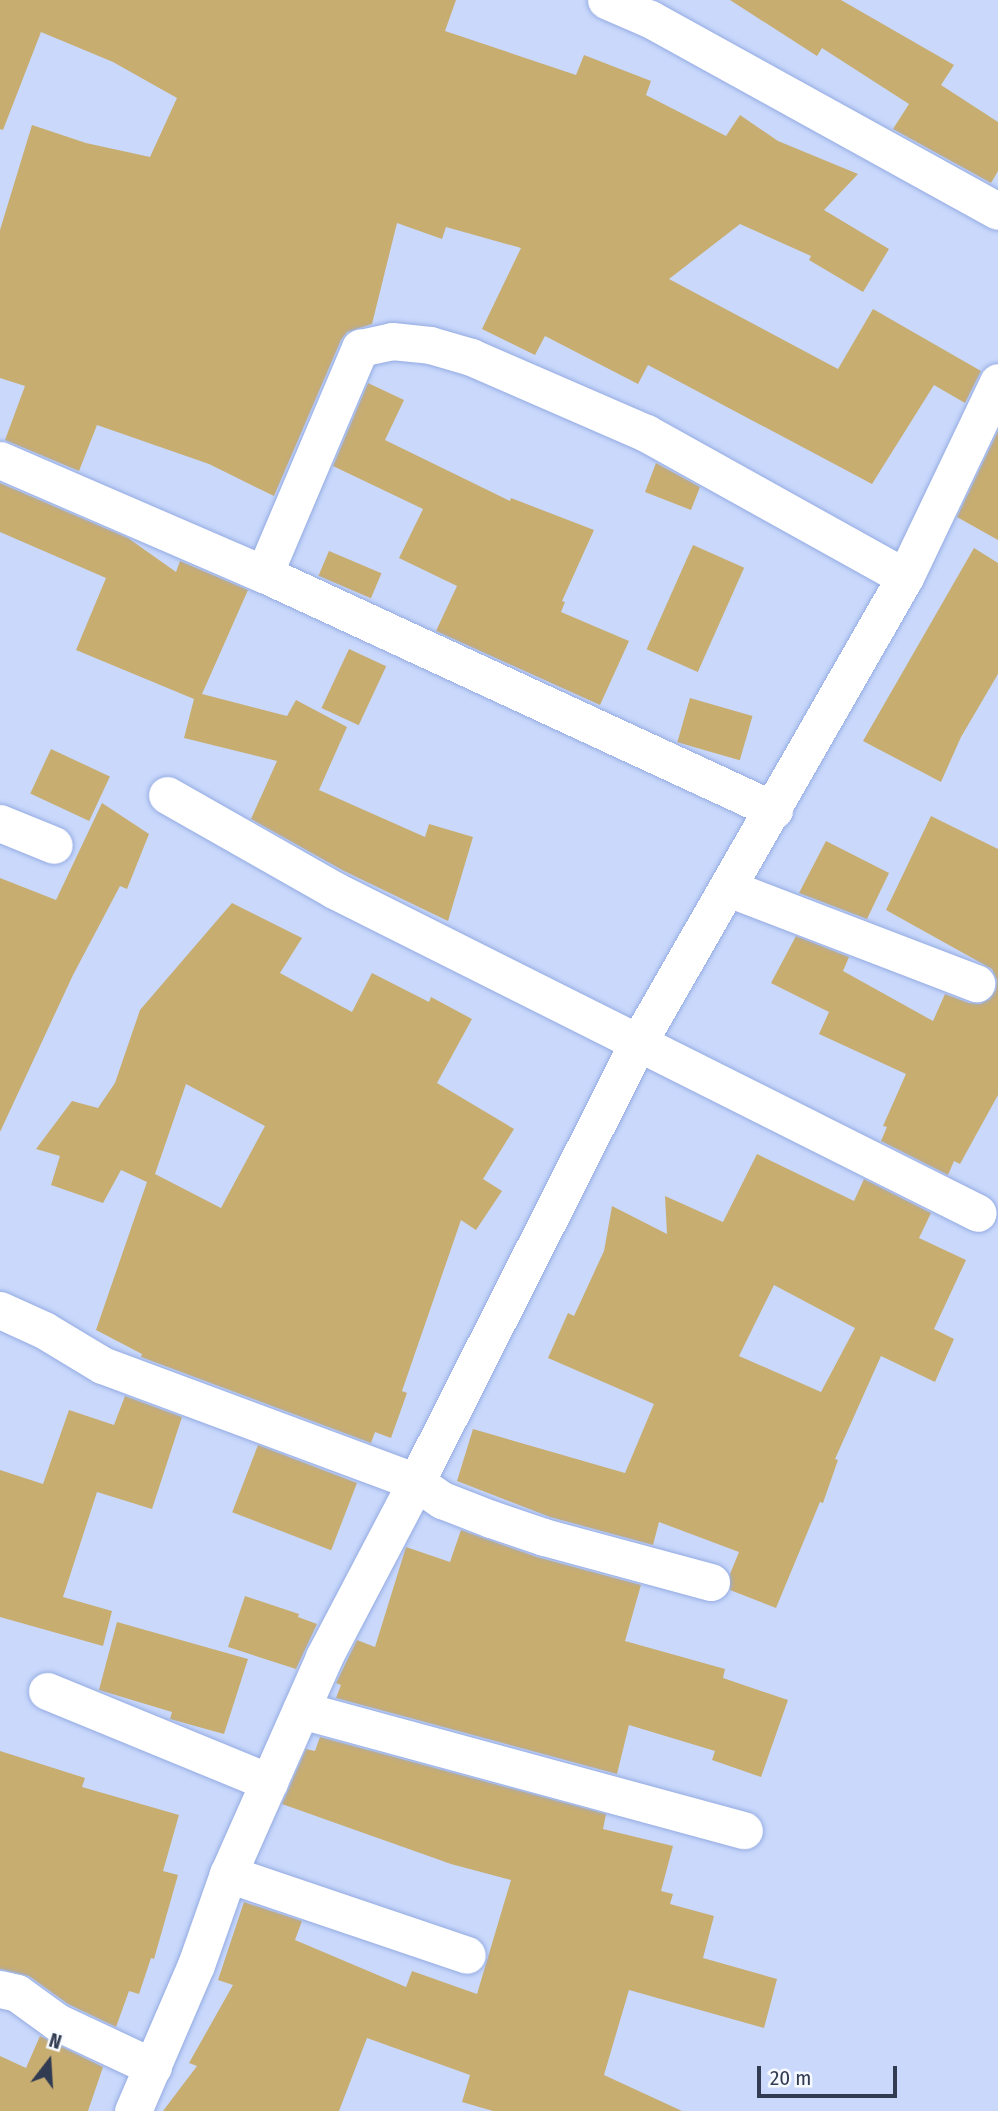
<!DOCTYPE html>
<html>
<head>
<meta charset="utf-8">
<style>
  body { margin:0 }
  #map { position:relative; width:998px; height:2111px; overflow:hidden; background:#c9d8fb; font-family:"Fira Sans Condensed",sans-serif }
  div>[style] { position:absolute }
  .building>* { inset:0; background:#c8ad71; transform-origin:0 0 }
  .roads { filter:drop-shadow(0 0 2px #94abe2) drop-shadow(0 0 2px #94abe2) }
  .minor>* { height:37px; margin:-18.5px; padding:0 18.5px; transform-origin:18.5px; border-radius:18.5px; background:#fff }
  span { translate:-50% -50%; white-space:nowrap; text-align:center; line-height:1.15; -webkit-text-stroke:6px #f6f9ff; paint-order:stroke }
  .north { position:absolute; left:14px; top:2027px; width:70px; height:70px; -webkit-text-stroke:5px #f6f9ff; paint-order:stroke; rotate:17deg; font-size:19px; font-weight:700; line-height:28px; text-align:center; color:#313b51 }
  .north::after { content:''; display:block; margin:auto; width:24px; height:32px; background:#313b51; clip-path:polygon(50% 0,100% 100%,50% 72%,0 100%) }
  .scale { position:absolute; left:757px; top:2066px; width:140px; height:32px; box-sizing:border-box; border:4px solid #313b51; border-top:0; padding-left:9px; font-size:21px; line-height:24px; white-space:nowrap; color:#313b51; -webkit-text-stroke:5px #f6f9ff; paint-order:stroke }
</style>
</head>
<body>
<div id="map">
  <div class="building">
    <div style="clip-path:polygon(0 0,456px 0,445px 31px,576px 75px,584px 55px,651px 81px,646px 95px,726px 136px,740px 115px,778px 141px,858px 174px,824px 210px,889px 249px,863px 292px,809px 260px,811px 256px,740px 224px,669px 279px,838px 369px,873px 309px,981px 371px,965px 403px,934px 385px,872px 484px,648px 365px,638px 384px,545px 336px,535px 355px,482px 329px,521px 248px,446px 227px,442px 239px,397px 223px,372px 324px,347px 332px,341px 340px,274px 496px,209px 464px,97px 425px,79px 471px,5px 440px,25px 386px,0 378px,0 230px,32px 125px,86px 143px,150px 157px,177px 98px,113px 62px,41px 32px,3px 130px,0 129px)"></div>
    <div style="clip-path:polygon(730px 0,841px 0,954px 65px,941px 85px,998px 122px,998px 171px,991px 183px,893px 129px,909px 104px,822px 48px,817px 56px)"></div>
    <div style="clip-path:polygon(368px 383px,404px 400px,385px 440px,510px 501px,511px 498px,594px 530px,562px 601px,565px 602px,561px 612px,629px 641px,600px 705px,436px 631px,457px 586px,399px 558px,423px 509px,333px 466px)"></div>
    <div style="clip-path:polygon(998px 431px,998px 540px,957px 517px)"></div>
    <div style="clip-path:polygon(656px 463px,700px 487px,691px 510px,645px 492px)"></div>
    <div style="clip-path:polygon(0 483px,128px 538px,176px 572px,180px 561px,248px 590px,202px 694px,287px 716px,296px 700px,347px 727px,319px 790px,425px 837px,429px 824px,473px 837px,448px 921px,344px 871px,251px 819px,277px 761px,184px 738px,194px 699px,76px 650px,106px 578px,0 532px)"></div>
    <div style="left:693px;top:545px;width:56px;height:114px;rotate:24deg"></div>
    <div style="clip-path:polygon(974px 548px,998px 563px,998px 674px,961px 737px,941px 782px,863px 741px)"></div>
    <div style="left:329px;top:551px;width:57px;height:27px;rotate:23deg"></div>
    <div style="left:349px;top:649px;width:41px;height:65px;rotate:25deg"></div>
    <div style="left:690px;top:698px;width:65px;height:46px;rotate:16deg"></div>
    <div style="left:51px;top:749px;width:65px;height:49px;rotate:25deg"></div>
    <div style="clip-path:polygon(102px 803px,149px 834px,127px 889px,120px 886px,73px 975px,0 1132px,0 878px,56px 900px)"></div>
    <div style="clip-path:polygon(931px 816px,998px 849px,998px 1095px,960px 1164px,954px 1161px,948px 1175px,881px 1141px,887px 1127px,883px 1126px,906px 1074px,819px 1034px,829px 1012px,771px 983px,796px 936px,849px 957px,843px 971px,933px 1021px,945px 994px,969px 1003px,980px 1004px,990px 999px,996px 990px,997px 980px,992px 969px,886px 910px)"></div>
    <div style="clip-path:polygon(826px 841px,889px 873px,867px 919px,799px 893px)"></div>
    <div style="clip-path:polygon(evenodd,232px 903px,302px 938px,280px 973px,352px 1012px,372px 973px,429px 1002px,431px 997px,472px 1019px,437px 1083px,514px 1129px,483px 1179px,502px 1191px,476px 1230px,461px 1220px,402px 1391px,407px 1393px,391px 1438px,375px 1432px,371px 1443px,141px 1357px,142px 1354px,96px 1330px,147px 1182px,121px 1170px,103px 1203px,51px 1185px,60px 1156px,36px 1149px,72px 1101px,98px 1108px,115px 1083px,140px 1010px,232px 903px,186px 1084px,265px 1126px,221px 1208px,155px 1174px,186px 1084px)"></div>
    <div style="clip-path:polygon(evenodd,757px 1154px,854px 1201px,864px 1179px,931px 1213px,919px 1238px,966px 1260px,934px 1329px,954px 1339px,935px 1382px,881px 1356px,835px 1459px,838px 1460px,823px 1503px,820px 1502px,776px 1608px,730px 1590px,730px 1574px,739px 1552px,659px 1522px,653px 1545px,550px 1517px,457px 1481px,473px 1429px,625px 1473px,654px 1404px,548px 1358px,568px 1313px,574px 1316px,604px 1251px,612px 1206px,667px 1234px,665px 1196px,723px 1222px,757px 1154px,774px 1285px,855px 1328px,821px 1392px,739px 1356px,774px 1285px)"></div>
    <div style="clip-path:polygon(125px 1396px,182px 1417px,152px 1509px,97px 1492px,63px 1597px,112px 1611px,103px 1646px,0 1617px,0 1470px,43px 1484px,69px 1410px,114px 1425px)"></div>
    <div style="left:258px;top:1445px;width:106px;height:72px;rotate:21deg"></div>
    <div style="clip-path:polygon(461px 1530px,537px 1557px,641px 1585px,625px 1641px,725px 1669px,723px 1678px,788px 1700px,761px 1777px,712px 1760px,715px 1751px,629px 1725px,617px 1774px,336px 1698px,341px 1685px,336px 1683px,357px 1640px,375px 1647px,406px 1547px,450px 1562px)"></div>
    <div style="clip-path:polygon(245px 1596px,299px 1614px,298px 1617px,317px 1624px,296px 1669px,228px 1647px)"></div>
    <div style="clip-path:polygon(117px 1622px,248px 1659px,224px 1734px,170px 1719px,172px 1712px,99px 1690px)"></div>
    <div style="clip-path:polygon(320px 1737px,606px 1814px,603px 1829px,673px 1846px,661px 1891px,673px 1894px,670px 1904px,714px 1916px,703px 1958px,777px 1979px,764px 2028px,629px 1990px,604px 2075px,682px 2111px,493px 2111px,462px 2102px,470px 2075px,367px 2038px,339px 2111px,163px 2111px,197px 2066px,189px 2063px,233px 1985px,218px 1980px,244px 1902px,302px 1921px,295px 1940px,406px 1987px,412px 1971px,477px 1994px,511px 1880px,451px 1864px,282px 1804px,306px 1749px,315px 1751px)"></div>
    <div style="clip-path:polygon(0 1751px,85px 1778px,82px 1787px,179px 1815px,163px 1871px,178px 1875px,154px 1959px,151px 1958px,139px 1994px,129px 1991px,116px 2027px,68px 2004px,29px 1976px,0 1969px)"></div>
    <div style="clip-path:polygon(40px 2036px,103px 2067px,88px 2111px,0 2111px,0 2056px,26px 2068px)"></div>
  </div>
  <div class="roads">
    <div class="minor">
      <div style="left:606px;top:0;width:48px;rotate:23.4deg"></div>
      <div style="left:650px;top:19px;width:397px;rotate:28.9deg"></div>
      <div style="left:0;top:460px;width:288px;rotate:23.4deg"></div>
      <div style="left:264px;top:574px;width:562px;rotate:24.83deg"></div>
      <div style="left:264px;top:574px;width:246px;rotate:-67deg"></div>
      <div style="left:360px;top:348px;width:33px;rotate:-12deg"></div>
      <div style="left:392px;top:341px;width:38px;rotate:6deg"></div>
      <div style="left:430px;top:345px;width:43px;rotate:16.3deg"></div>
      <div style="left:471px;top:357px;width:191px;rotate:23.5deg"></div>
      <div style="left:646px;top:433px;width:296px;rotate:29.1deg"></div>
      <div style="left:167px;top:795px;width:192px;rotate:29.6deg"></div>
      <div style="left:334px;top:890px;width:720px;rotate:26.64deg"></div>
      <div style="left:0;top:823px;width:58px;rotate:22.2deg"></div>
      <div style="left:728px;top:888px;width:266px;rotate:21deg"></div>
      <div style="left:0;top:1310px;width:48px;rotate:24.4deg"></div>
      <div style="left:44px;top:1330px;width:68px;rotate:31.1deg"></div>
      <div style="left:102px;top:1365px;width:335px;rotate:20.4deg"></div>
      <div style="left:416px;top:1482px;width:32px;rotate:35deg"></div>
      <div style="left:442px;top:1500px;width:53px;rotate:21.2deg"></div>
      <div style="left:491px;top:1519px;width:56px;rotate:18.8deg"></div>
      <div style="left:544px;top:1537px;width:173px;rotate:15.1deg"></div>
      <div style="left:47px;top:1691px;width:240px;rotate:22.3deg"></div>
      <div style="left:301px;top:1710px;width:459px;rotate:15.2deg"></div>
      <div style="left:228px;top:1874px;width:252px;rotate:18.7deg"></div>
      <div style="left:0;top:1989px;width:17px;rotate:13deg"></div>
      <div style="left:17px;top:1993px;width:49px;rotate:35.9deg"></div>
      <div style="left:57px;top:2022px;width:106px;rotate:25.1deg"></div>
      <div style="left:133px;top:2111px;width:159px;rotate:-66.7deg"></div>
      <div style="left:196px;top:1965px;width:96px;rotate:-70.6deg"></div>
      <div style="left:228px;top:1874px;width:237px;rotate:-66.1deg"></div>
      <div style="left:324px;top:1657px;width:198px;rotate:-62.3deg"></div>
      <div style="left:416px;top:1482px;width:494px;rotate:-63.2deg"></div>
      <div style="left:639px;top:1041px;width:535px;rotate:-60.18deg"></div>
      <div style="left:905px;top:577px;width:216px;rotate:-64.5deg"></div>
    </div>
  </div>
  <div class="north">N</div>
  <div class="scale">20 m</div>
</div>
</body>
</html>
